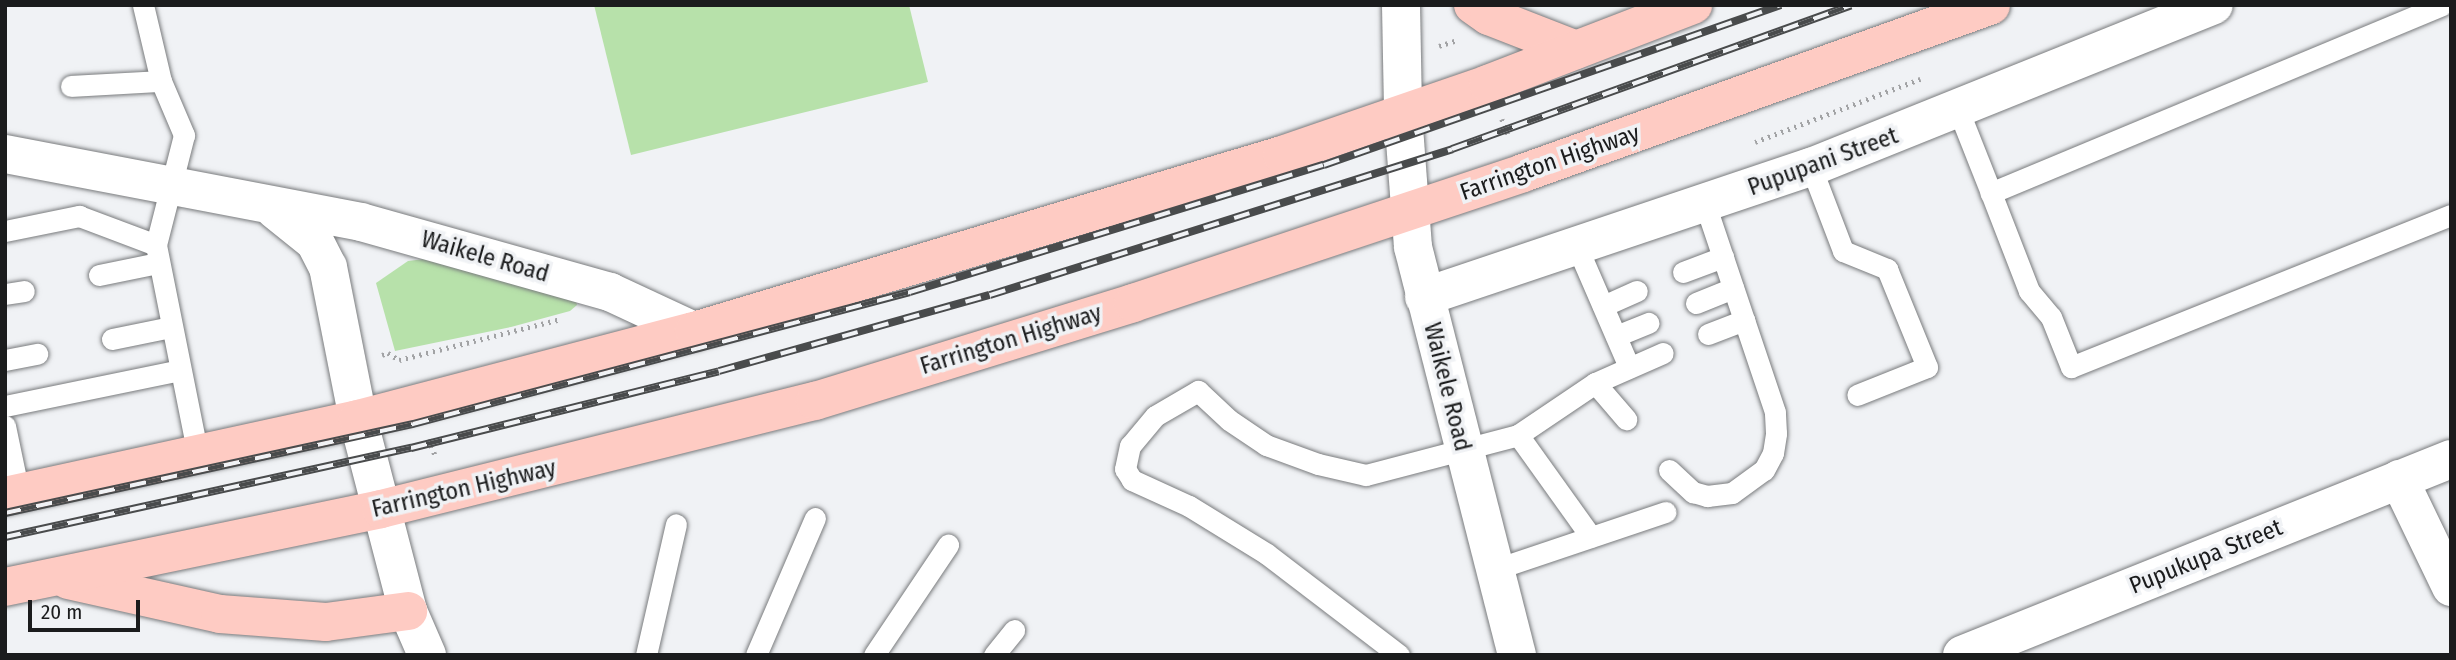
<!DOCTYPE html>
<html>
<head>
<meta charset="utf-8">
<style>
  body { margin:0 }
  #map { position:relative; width:2456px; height:660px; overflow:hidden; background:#f0f2f5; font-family:"Fira Sans Condensed",sans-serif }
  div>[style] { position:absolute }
  .green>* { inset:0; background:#b7e1aa }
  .path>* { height:4.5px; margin-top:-2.25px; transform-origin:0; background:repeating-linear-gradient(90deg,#a2a3a5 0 2px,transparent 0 7px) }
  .roads { filter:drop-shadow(0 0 2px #797b7d) drop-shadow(0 0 2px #797b7d) }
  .service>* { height:21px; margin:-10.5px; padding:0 10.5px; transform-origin:10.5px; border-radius:10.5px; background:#fff }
  .minor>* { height:38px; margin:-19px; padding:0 19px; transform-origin:19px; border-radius:19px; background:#fff }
  .tertiary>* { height:38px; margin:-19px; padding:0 19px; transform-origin:19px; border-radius:19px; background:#fff }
  .primary>* { height:38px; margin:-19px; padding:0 19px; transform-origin:19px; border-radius:19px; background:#fecbc3 }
  .rail>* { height:8px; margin-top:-4px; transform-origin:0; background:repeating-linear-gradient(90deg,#f0f2f5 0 16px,#494b4c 0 32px); box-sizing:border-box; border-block:2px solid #494b4c }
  span { translate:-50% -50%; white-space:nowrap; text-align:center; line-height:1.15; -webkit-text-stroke:7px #f0f2f5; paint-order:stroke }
  .street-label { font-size:24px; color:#1b1c1d }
  .frame { position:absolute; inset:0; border:7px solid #1b1c1d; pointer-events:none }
  .scale { position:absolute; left:28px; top:600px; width:112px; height:32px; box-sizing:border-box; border:4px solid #1b1c1d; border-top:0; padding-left:9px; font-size:21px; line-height:24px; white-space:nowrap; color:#1b1c1d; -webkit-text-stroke:5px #f0f2f5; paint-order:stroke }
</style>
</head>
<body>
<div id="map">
  <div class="green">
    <div style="clip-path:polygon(594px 5px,909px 5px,928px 82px,631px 155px)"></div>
    <div style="clip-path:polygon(433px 258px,576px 301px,577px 305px,570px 311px,511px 327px,395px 351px,376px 283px,408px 261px)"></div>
  </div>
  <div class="path">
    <div style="left:1439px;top:46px;width:19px;rotate:-18deg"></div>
    <div style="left:1502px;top:119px;width:19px;rotate:69deg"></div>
    <div style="left:1755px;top:142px;width:177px;rotate:-20.9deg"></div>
    <div style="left:382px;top:355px;width:6px;rotate:-18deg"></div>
    <div style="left:388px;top:353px;width:13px;rotate:32deg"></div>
    <div style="left:399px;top:360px;width:167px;rotate:-14.2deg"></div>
    <div style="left:429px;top:439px;width:19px;rotate:69deg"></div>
  </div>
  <div class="roads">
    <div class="service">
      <div style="left:143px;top:5px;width:78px;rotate:76.7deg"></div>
      <div style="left:161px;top:81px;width:59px;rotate:66.9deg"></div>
      <div style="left:184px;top:135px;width:114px;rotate:104.3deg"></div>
      <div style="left:156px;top:245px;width:215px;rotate:78.7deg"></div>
      <div style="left:2442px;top:5px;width:489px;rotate:157.4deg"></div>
      <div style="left:1991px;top:193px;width:105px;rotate:68.8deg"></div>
      <div style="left:2029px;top:291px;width:34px;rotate:50deg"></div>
      <div style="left:2051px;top:317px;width:54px;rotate:68.2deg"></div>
      <div style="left:2071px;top:367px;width:409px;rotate:-21.8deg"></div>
      <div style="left:71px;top:86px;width:90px;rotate:-3.2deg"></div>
      <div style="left:1959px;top:112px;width:87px;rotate:68.4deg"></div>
      <div style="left:1811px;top:167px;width:90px;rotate:69.1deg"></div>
      <div style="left:1843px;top:251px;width:48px;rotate:22.2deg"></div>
      <div style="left:1887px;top:269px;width:106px;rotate:67.8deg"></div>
      <div style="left:1927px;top:367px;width:75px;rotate:158.2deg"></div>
      <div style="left:5px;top:231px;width:76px;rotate:-11.5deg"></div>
      <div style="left:79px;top:216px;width:82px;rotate:20.6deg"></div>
      <div style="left:1578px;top:249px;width:129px;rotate:66.6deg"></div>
      <div style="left:1683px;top:272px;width:43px;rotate:-20.6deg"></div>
      <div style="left:99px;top:275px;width:60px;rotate:-11.5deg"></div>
      <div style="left:5px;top:294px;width:19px;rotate:-9deg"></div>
      <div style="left:1696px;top:303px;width:40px;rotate:-22deg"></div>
      <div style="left:1603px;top:306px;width:37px;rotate:-24deg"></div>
      <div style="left:1708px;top:334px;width:39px;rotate:-21deg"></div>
      <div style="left:1616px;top:336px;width:35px;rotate:-22deg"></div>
      <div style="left:112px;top:339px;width:60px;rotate:-11.5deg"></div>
      <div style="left:5px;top:360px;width:33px;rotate:-11deg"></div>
      <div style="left:1595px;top:383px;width:48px;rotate:49.3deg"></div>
      <div style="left:5px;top:406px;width:179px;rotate:-11.6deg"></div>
      <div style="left:5px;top:426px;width:68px;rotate:78.2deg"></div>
      <div style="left:1518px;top:435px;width:125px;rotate:54.4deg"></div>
      <div style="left:1669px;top:470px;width:33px;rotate:43deg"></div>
      <div style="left:1693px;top:492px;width:15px;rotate:16deg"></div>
      <div style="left:1707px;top:496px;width:25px;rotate:-7deg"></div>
      <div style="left:1732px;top:493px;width:39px;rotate:-36deg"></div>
      <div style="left:1764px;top:470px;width:19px;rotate:-62deg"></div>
      <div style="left:1773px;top:453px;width:20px;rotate:-81deg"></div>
      <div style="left:1776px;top:433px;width:21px;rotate:-93deg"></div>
      <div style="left:1775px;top:412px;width:219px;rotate:-108.6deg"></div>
      <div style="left:1493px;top:570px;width:182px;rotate:-18.6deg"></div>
      <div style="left:646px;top:655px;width:134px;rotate:-77.1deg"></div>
      <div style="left:756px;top:655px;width:149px;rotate:-66.7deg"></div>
      <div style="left:874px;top:655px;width:133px;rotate:-56.1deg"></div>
      <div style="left:994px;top:655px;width:32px;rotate:-51deg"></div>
      <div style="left:1399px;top:655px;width:166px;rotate:-142.6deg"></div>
      <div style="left:1267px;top:554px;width:92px;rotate:-148.4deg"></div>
      <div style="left:1189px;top:506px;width:63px;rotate:-155.5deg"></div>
      <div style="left:1132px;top:480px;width:13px;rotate:-122deg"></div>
      <div style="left:1125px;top:469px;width:24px;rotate:-78deg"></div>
      <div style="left:1130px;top:446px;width:39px;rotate:-50deg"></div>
      <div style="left:1155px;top:416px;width:50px;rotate:-30.2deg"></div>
      <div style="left:1198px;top:391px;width:42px;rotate:43.1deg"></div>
      <div style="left:1229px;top:420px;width:45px;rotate:34deg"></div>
      <div style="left:1266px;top:445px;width:55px;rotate:20.1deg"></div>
      <div style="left:1318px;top:464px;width:49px;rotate:12.9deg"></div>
      <div style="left:1366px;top:475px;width:157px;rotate:-14.7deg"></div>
      <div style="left:1518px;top:435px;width:93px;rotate:-34deg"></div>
      <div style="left:1595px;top:383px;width:74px;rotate:-23.8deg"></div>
    </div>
    <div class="minor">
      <div style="left:1401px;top:5px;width:109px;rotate:88.9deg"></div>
      <div style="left:5px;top:154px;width:362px;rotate:10.8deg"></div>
      <div style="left:361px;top:222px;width:259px;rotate:15.7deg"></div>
      <div style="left:610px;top:292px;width:93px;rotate:24.9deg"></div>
      <div style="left:275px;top:210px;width:51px;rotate:38.7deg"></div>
      <div style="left:315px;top:242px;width:28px;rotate:63deg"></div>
      <div style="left:328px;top:267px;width:155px;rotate:78.8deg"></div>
      <div style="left:358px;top:419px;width:198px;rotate:75.4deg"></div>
      <div style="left:408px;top:611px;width:48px;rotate:66.6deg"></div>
      <div style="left:1424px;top:297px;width:408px;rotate:-18.6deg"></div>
      <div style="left:1811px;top:167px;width:434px;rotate:-21.9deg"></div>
      <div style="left:2399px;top:479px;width:120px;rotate:64.3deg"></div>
      <div style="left:1962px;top:655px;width:527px;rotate:-21.84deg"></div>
    </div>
    <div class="tertiary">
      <div style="left:1403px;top:114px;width:133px;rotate:85.7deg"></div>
      <div style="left:1413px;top:247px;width:421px;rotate:75.7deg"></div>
    </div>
    <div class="primary">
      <div style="left:1473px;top:5px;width:19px;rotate:35deg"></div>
      <div style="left:1489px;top:16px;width:93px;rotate:21.3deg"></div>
      <div style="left:5px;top:496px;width:361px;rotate:-12.3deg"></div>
      <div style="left:358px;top:419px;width:347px;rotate:-14.7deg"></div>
      <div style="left:694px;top:331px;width:614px;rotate:-16.66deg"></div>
      <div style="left:1282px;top:155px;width:218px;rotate:-19deg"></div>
      <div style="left:1488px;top:84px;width:220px;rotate:-21.1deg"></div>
      <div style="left:68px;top:580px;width:156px;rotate:12.6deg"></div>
      <div style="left:220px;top:614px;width:106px;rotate:4.3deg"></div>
      <div style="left:326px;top:622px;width:83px;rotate:-7.6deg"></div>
      <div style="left:5px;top:587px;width:384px;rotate:-11.7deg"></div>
      <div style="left:381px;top:509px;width:447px;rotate:-14deg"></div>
      <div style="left:815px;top:401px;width:333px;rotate:-17.1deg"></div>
      <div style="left:1133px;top:303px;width:411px;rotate:-18.4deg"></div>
      <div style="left:1523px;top:173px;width:497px;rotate:-19.7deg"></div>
    </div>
  </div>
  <div class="rail">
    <div style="left:5px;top:513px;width:418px;rotate:-12.3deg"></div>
    <div style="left:413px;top:424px;width:514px;rotate:-14.87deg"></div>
    <div style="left:910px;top:292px;width:433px;rotate:-17.1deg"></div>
    <div style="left:1324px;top:165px;width:484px;rotate:-19.3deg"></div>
    <div style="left:5px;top:537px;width:416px;rotate:-12.4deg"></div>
    <div style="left:411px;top:448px;width:317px;rotate:-14deg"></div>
    <div style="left:719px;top:371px;width:281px;rotate:-15.7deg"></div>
    <div style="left:990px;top:295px;width:485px;rotate:-17.5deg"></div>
    <div style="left:1452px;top:149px;width:424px;rotate:-19.8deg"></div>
  </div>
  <div class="street-label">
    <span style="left:1823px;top:162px;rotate:-20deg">Pupupani Street</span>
    <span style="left:1550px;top:163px;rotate:-19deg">Farrington Highway</span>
    <span style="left:485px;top:257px;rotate:16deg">Waikele Road</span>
    <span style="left:1011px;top:340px;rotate:-17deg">Farrington Highway</span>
    <span style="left:1447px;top:387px;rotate:76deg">Waikele Road</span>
    <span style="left:464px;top:489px;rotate:-13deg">Farrington Highway</span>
    <span style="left:2206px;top:557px;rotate:-22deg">Pupukupa Street</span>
  </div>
  <div class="frame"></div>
  <div class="scale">20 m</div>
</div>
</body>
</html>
